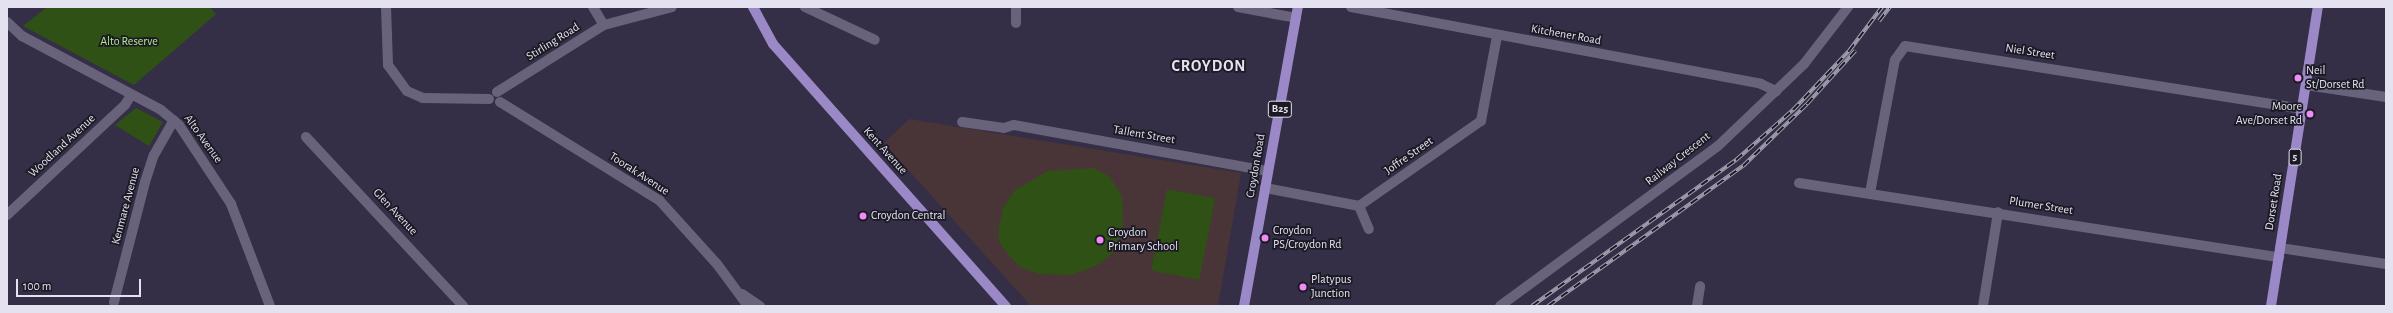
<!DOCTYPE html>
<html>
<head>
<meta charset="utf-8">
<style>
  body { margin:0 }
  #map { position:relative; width:2393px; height:313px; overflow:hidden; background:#342f46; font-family:"Alegreya Sans",sans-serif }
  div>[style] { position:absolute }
  .education>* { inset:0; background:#493537 }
  .green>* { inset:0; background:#305115; transform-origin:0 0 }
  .minor>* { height:10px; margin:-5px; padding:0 5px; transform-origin:5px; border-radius:5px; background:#68637b }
  .major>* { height:10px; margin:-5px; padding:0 5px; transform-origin:5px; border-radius:5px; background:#9a89c6 }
  .rail>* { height:4px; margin-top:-2px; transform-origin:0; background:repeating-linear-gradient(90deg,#1b1923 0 8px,#a29fb0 0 16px); box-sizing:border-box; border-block:1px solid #a29fb0 }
  .dots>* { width:11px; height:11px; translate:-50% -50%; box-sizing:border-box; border:2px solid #1b1923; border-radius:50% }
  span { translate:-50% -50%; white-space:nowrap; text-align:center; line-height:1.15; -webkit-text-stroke:3.5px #1b1923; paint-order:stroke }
  .shield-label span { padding:1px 3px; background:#1b1923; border:1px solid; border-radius:3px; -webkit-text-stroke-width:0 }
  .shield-label { font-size:11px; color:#e4e2f0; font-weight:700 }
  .street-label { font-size:12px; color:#e4e2f0 }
  .park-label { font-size:12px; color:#b3eb8e }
  .poi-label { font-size:12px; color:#e4e2f0 }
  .left { translate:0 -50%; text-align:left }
  .right { translate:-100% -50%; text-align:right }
  .district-label { font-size:16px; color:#e4e2f0; font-weight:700; letter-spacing:1px }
  .frame { position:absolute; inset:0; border:8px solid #e4e2f0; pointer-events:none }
  .scale { position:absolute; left:16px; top:279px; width:125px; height:18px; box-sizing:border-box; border:2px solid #e4e2f0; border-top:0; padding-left:5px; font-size:12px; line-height:14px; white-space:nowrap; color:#e4e2f0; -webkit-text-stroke:3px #1b1923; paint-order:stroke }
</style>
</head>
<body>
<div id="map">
  <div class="education">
    <div style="clip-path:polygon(909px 119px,1241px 173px,1218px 306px,1031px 306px,884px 143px)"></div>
  </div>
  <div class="green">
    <div style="clip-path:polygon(47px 7px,210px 7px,216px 14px,134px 85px,23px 26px)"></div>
    <div style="clip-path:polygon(136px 108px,163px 122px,149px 146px,115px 125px)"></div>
    <div style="clip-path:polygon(1094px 168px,1110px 177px,1122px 196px,1123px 226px,1115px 251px,1098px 265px,1071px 275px,1040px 274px,1019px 267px,1000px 244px,998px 233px,1003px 208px,1015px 190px,1048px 171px)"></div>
    <div style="left:1167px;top:189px;width:49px;height:83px;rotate:11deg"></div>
  </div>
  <div class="minor">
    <div style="left:386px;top:7px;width:58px;rotate:88deg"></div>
    <div style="left:388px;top:65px;width:32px;rotate:54deg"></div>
    <div style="left:407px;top:91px;width:17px;rotate:24deg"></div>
    <div style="left:423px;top:98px;width:66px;rotate:0.9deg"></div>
    <div style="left:593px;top:7px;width:21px;rotate:59deg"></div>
    <div style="left:805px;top:7px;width:77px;rotate:25.2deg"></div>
    <div style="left:1016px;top:7px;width:16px;rotate:90deg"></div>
    <div style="left:1238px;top:7px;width:59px;rotate:10.7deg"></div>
    <div style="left:1351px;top:7px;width:417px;rotate:10.6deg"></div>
    <div style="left:1761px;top:84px;width:17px;rotate:25deg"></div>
    <div style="left:7px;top:22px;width:21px;rotate:43deg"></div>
    <div style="left:22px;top:36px;width:157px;rotate:28deg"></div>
    <div style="left:161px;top:110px;width:23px;rotate:40deg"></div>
    <div style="left:179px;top:125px;width:95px;rotate:56.6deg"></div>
    <div style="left:231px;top:204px;width:109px;rotate:69.1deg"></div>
    <div style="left:2306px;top:85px;width:81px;rotate:8.5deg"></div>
    <div style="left:497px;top:92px;width:126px;rotate:-32.1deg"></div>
    <div style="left:604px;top:25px;width:70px;rotate:-14.8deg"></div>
    <div style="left:500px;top:102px;width:188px;rotate:31.7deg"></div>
    <div style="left:660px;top:201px;width:85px;rotate:47.9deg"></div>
    <div style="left:717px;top:264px;width:52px;rotate:53.6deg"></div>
    <div style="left:962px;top:122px;width:42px;rotate:8.1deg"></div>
    <div style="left:1004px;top:128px;width:10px;rotate:-17deg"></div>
    <div style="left:1014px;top:125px;width:258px;rotate:10.3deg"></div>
    <div style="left:306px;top:137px;width:231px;rotate:47.1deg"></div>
    <div style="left:1799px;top:183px;width:486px;rotate:8.8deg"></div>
    <div style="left:1265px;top:188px;width:96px;rotate:10.8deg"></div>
    <div style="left:1359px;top:206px;width:149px;rotate:-34.9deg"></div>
    <div style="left:1481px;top:121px;width:86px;rotate:-79.3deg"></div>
    <div style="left:1870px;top:193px;width:135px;rotate:-79.4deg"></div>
    <div style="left:1895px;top:60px;width:17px;rotate:-54deg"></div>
    <div style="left:1905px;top:46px;width:402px;rotate:9deg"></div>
    <div style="left:1359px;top:206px;width:25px;rotate:67deg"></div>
    <div style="left:7px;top:215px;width:161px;rotate:-43deg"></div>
    <div style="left:125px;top:105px;width:12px;rotate:-59deg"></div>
    <div style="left:2280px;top:248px;width:107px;rotate:8.6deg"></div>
    <div style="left:742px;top:294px;width:22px;rotate:34deg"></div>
    <div style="left:114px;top:302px;width:124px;rotate:-75.5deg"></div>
    <div style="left:145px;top:182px;width:28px;rotate:-72deg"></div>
    <div style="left:154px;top:155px;width:40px;rotate:-60.3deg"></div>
    <div style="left:1500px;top:306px;width:270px;rotate:-36.3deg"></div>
    <div style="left:1718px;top:146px;width:119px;rotate:-43.6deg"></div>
    <div style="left:1804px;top:64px;width:72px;rotate:-52.3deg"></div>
    <div style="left:1697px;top:306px;width:20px;rotate:-81deg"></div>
    <div style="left:1983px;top:306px;width:95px;rotate:-80.9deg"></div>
  </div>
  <div class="major">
    <div style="left:753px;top:7px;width:42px;rotate:61.6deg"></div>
    <div style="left:773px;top:44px;width:351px;rotate:48.4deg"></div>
    <div style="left:1244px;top:306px;width:304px;rotate:-79.8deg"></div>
    <div style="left:2271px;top:306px;width:303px;rotate:-81.1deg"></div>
  </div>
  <div class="rail">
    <div style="left:1879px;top:21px;width:18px;rotate:-52deg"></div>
    <div style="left:1532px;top:306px;width:251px;rotate:-35.6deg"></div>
    <div style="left:1736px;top:160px;width:76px;rotate:-41.3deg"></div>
    <div style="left:1793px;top:110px;width:81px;rotate:-46.5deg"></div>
    <div style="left:1849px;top:51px;width:55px;rotate:-53.1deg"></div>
    <div style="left:1548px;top:306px;width:240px;rotate:-35.7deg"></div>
    <div style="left:1743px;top:166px;width:89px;rotate:-44.1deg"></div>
    <div style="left:1807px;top:104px;width:72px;rotate:-47.8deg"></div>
  </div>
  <div class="dots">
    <div style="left:2298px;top:78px;background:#ef8bf7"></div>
    <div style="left:2310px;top:114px;background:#ef8bf7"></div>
    <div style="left:863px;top:216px;background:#ef8bf7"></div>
    <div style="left:1265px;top:238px;background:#ef8bf7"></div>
    <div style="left:1100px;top:240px;background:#ef8bf7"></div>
    <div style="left:1303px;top:287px;background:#ef8bf7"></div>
  </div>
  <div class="shield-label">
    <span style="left:1280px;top:109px">B25</span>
    <span style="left:2295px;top:157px">5</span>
  </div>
  <div class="street-label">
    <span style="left:1566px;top:35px;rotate:10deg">Kitchener Road</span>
    <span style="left:553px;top:42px;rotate:-32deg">Stirling Road</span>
    <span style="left:2030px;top:52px;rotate:9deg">Niel Street</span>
    <span style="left:1144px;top:135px;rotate:10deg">Tallent Street</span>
    <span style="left:203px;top:139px;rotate:54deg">Alto Avenue</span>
    <span style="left:62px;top:146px;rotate:-43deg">Woodland Avenue</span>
    <span style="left:885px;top:151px;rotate:48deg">Kent Avenue</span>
    <span style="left:1409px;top:156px;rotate:-35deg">Joffre Street</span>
    <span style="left:1678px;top:159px;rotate:-38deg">Railway Crescent</span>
    <span style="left:1256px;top:166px;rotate:-80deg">Croydon Road</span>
    <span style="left:639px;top:174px;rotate:33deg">Toorak Avenue</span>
    <span style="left:2274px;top:202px;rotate:-81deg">Dorset Road</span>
    <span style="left:126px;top:206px;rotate:-75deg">Kenmare Avenue</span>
    <span style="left:2041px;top:206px;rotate:9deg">Plumer Street</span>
    <span style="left:395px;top:212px;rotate:47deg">Glen Avenue</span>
  </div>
  <div class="park-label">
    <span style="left:129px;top:42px">Alto Reserve</span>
  </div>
  <div class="poi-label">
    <span class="left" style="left:2306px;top:78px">Neil<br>St/Dorset Rd</span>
    <span class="right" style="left:2302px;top:114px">Moore<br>Ave/Dorset Rd</span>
    <span class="left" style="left:871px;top:216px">Croydon Central</span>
    <span class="left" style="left:1273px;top:238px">Croydon<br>PS/Croydon Rd</span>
    <span class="left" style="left:1108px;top:240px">Croydon<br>Primary School</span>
    <span class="left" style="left:1311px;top:287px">Platypus<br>Junction</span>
  </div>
  <div class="district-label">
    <span style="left:1209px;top:66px">CROYDON</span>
  </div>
  <div class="frame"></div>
  <div class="scale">100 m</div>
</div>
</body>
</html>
